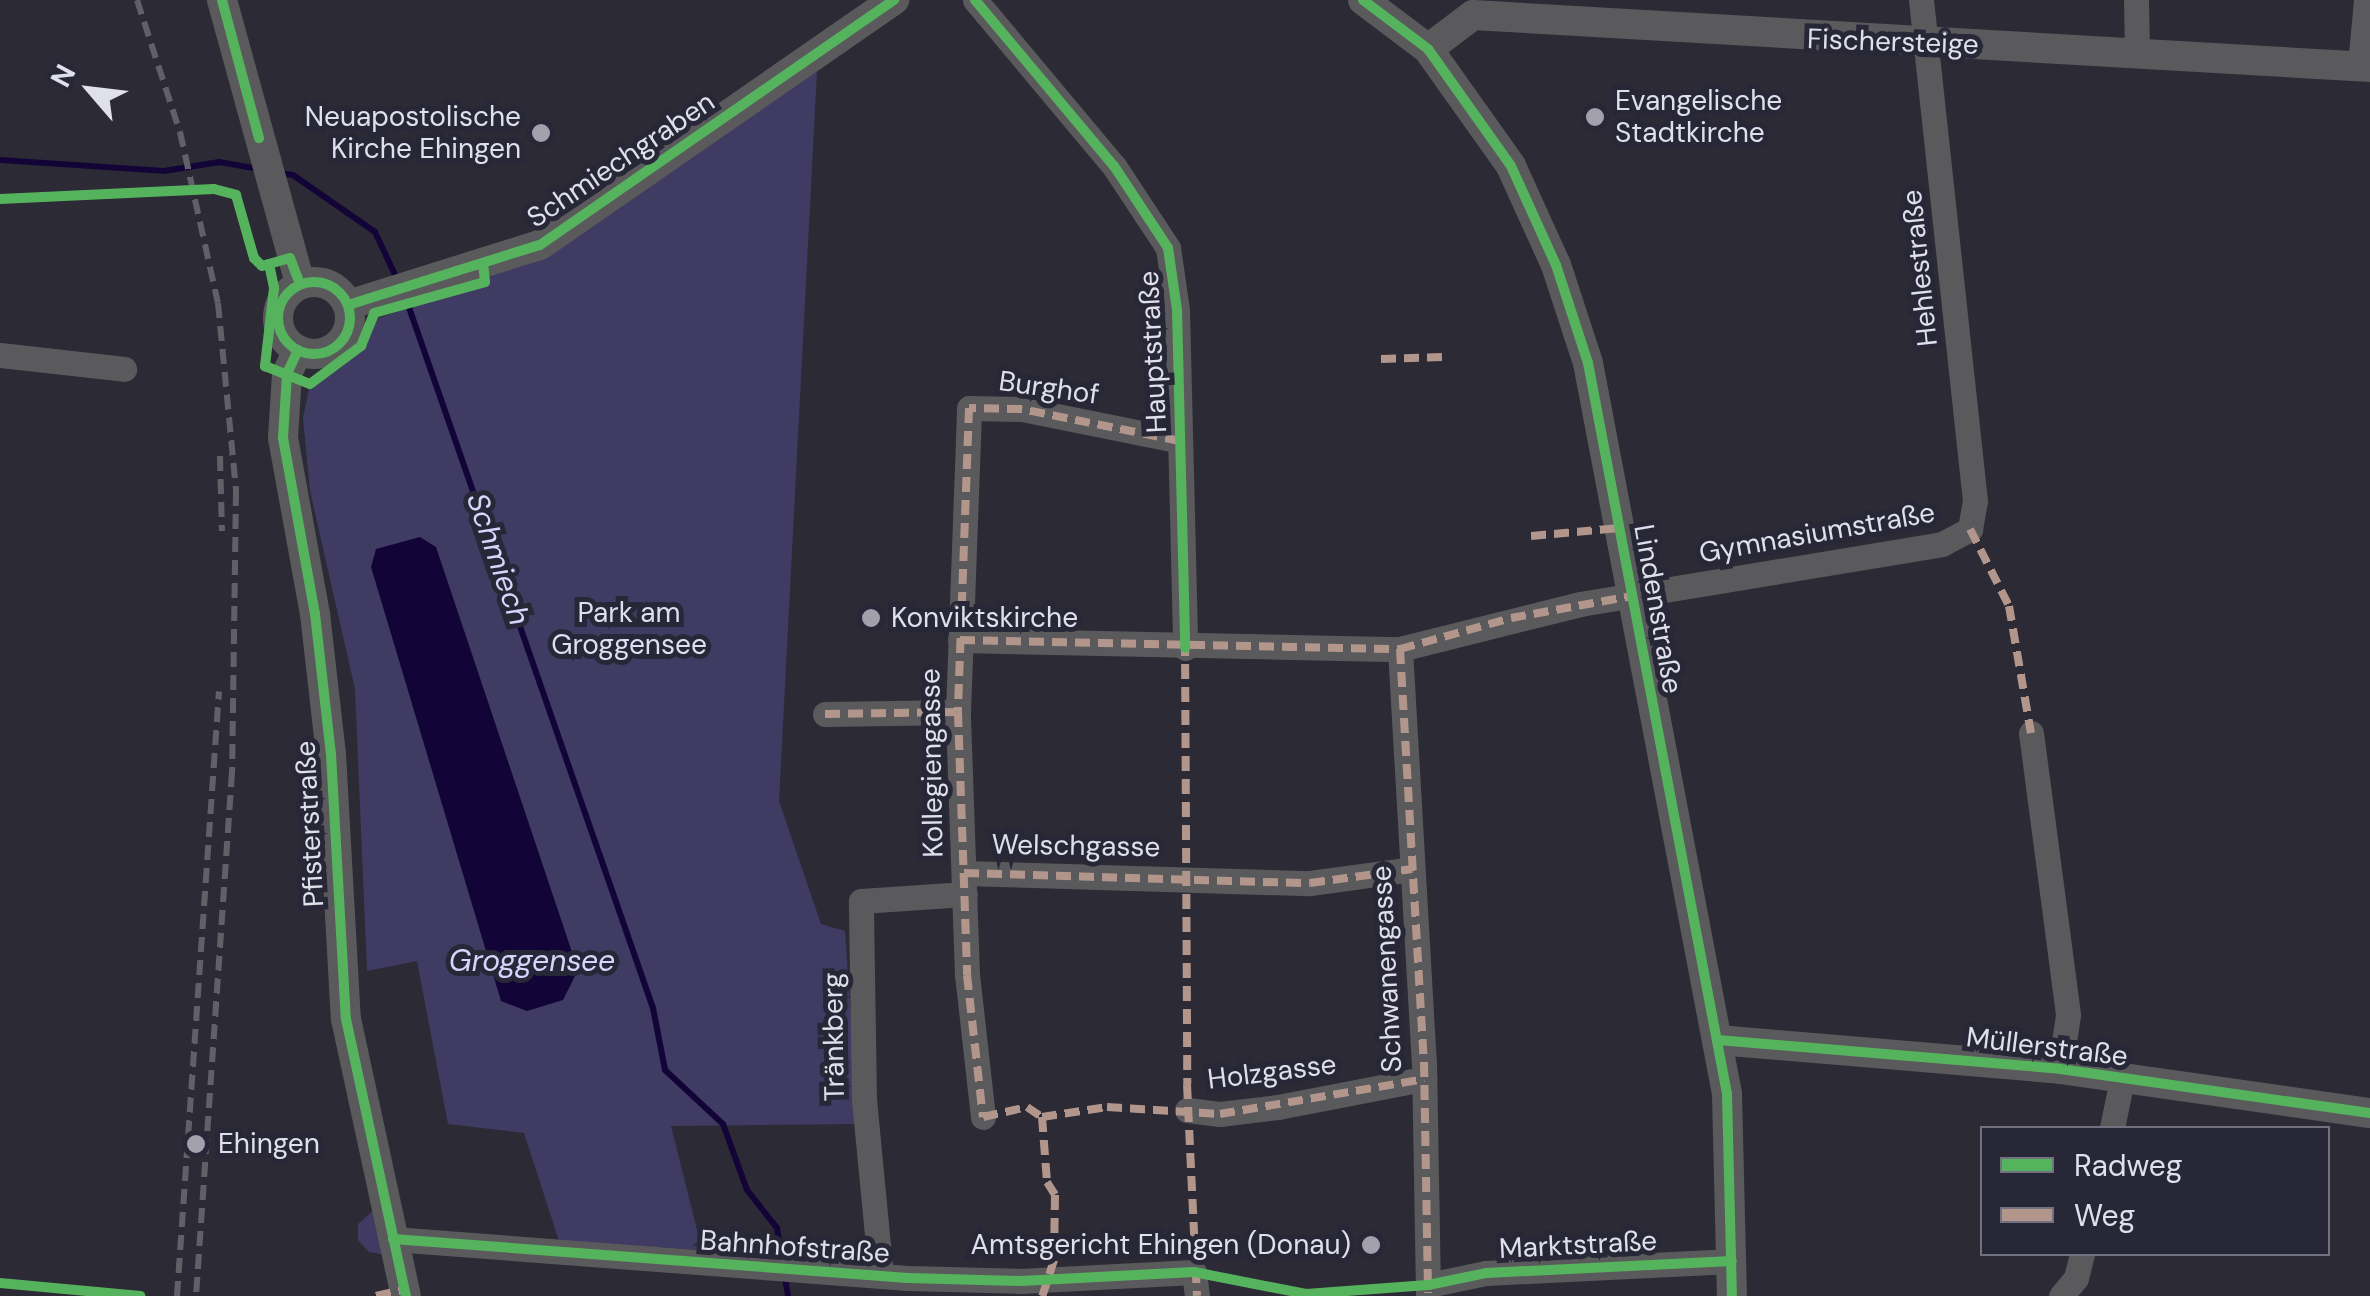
<!DOCTYPE html>
<html>
<head>
<meta charset="utf-8">
<style>
  body { margin:0 }
  #map { position:relative; width:2370px; height:1296px; overflow:hidden; background:#2c2a34; font-family:"DM Sans",sans-serif }
  div>[style] { position:absolute }
  .green>* { inset:0; background:#3f3b62 }
  .water>* { inset:0; background:#130438 }
  .stream>* { height:6px; margin:-3px; padding:0 3px; transform-origin:3px; border-radius:3px; background:#130438 }
  .minor>* { height:25px; margin:-12.5px; padding:0 12.5px; transform-origin:12.5px; border-radius:12.5px; background:#5a5a5d }
  .tertiary>* { height:30px; margin:-15px; padding:0 15px; transform-origin:15px; border-radius:15px; background:#5a5a5d }
  .tertiary>.ring { margin:-15px; padding:0; box-sizing:content-box; background:none; border:30px solid #5a5a5d; border-radius:50% }
  .rail>* { height:6px; margin-top:-3px; transform-origin:0; background:repeating-linear-gradient(90deg,#616067 0 15px,transparent 0 23px) }
  .quiet>* { height:8px; margin-top:-4px; transform-origin:0; background:repeating-linear-gradient(90deg,#b2968c 0 15px,transparent 0 23px) }
  .cycleway>* { height:10px; margin:-5px; padding:0 5px; transform-origin:5px; border-radius:5px; background:#56b35d }
  .cycleway>.ring { margin:-5px; padding:0; box-sizing:content-box; background:none; border:10px solid #56b35d; border-radius:50% }
  .dots>* { width:28px; height:28px; translate:-50% -50%; box-sizing:border-box; border:5px solid #282737; border-radius:50% }
  span { translate:-50% -50%; white-space:nowrap; text-align:center; line-height:1.15; -webkit-text-stroke:10px #282737; paint-order:stroke }
  .street-label { font-size:28px; color:#e0e0eb }
  .poi-label { font-size:28px; color:#e0e0eb }
  .left { translate:0 -50%; text-align:left }
  .right { translate:-100% -50%; text-align:right }
  .park-label { font-size:28px; color:#dfdef2 }
  .water-label { font-size:30px; color:#d6d5fb; font-style:italic }
  .legend { position:absolute; left:1980px; top:1126px; width:350px; height:130px; box-sizing:border-box; background:#282737; border:2px solid #72717f; margin:0; padding:12px 18px; list-style:none; font-size:30px; color:#e0e0eb }
  .legend li { display:flex; align-items:center; gap:20px; height:50px }
  .legend b { width:50px; border:2px solid #72717f }
  .north { position:absolute; left:40px; top:40px; width:100px; height:100px; -webkit-text-stroke:8px #282737; paint-order:stroke; rotate:298deg; font-size:28px; font-weight:700; line-height:40px; text-align:center; color:#e0e0eb }
  .north::after { content:''; display:block; margin:auto; width:35px; height:45px; background:#e0e0eb; clip-path:polygon(50% 0,100% 100%,50% 72%,0 100%) }
</style>
</head>
<body>
<div id="map">
  <div class="green">
    <div style="clip-path:polygon(818px 52px,779px 801px,821px 924px,845px 931px,858px 1124px,671px 1126px,702px 1250px,559px 1241px,524px 1133px,448px 1124px,417px 961px,367px 971px,355px 689px,310px 491px,303px 418px,310px 384px,361px 346px,366px 322px,485px 283px,483px 263px,540px 245px)"></div>
    <div style="clip-path:polygon(375px 1209px,385px 1255px,369px 1252px,358px 1240px,358px 1224px)"></div>
  </div>
  <div class="water">
    <div style="clip-path:polygon(420px 537px,436px 547px,578px 970px,563px 1000px,527px 1011px,501px 1001px,371px 567px,376px 549px)"></div>
  </div>
  <div class="stream">
    <div style="left:0;top:160px;width:164px;rotate:3.8deg"></div>
    <div style="left:164px;top:171px;width:56px;rotate:-9.3deg"></div>
    <div style="left:219px;top:162px;width:39px;rotate:10deg"></div>
    <div style="left:279px;top:173px;width:14px;rotate:8deg"></div>
    <div style="left:293px;top:175px;width:100px;rotate:34.8deg"></div>
    <div style="left:375px;top:232px;width:54px;rotate:64.9deg"></div>
    <div style="left:405px;top:296px;width:754px;rotate:70.8deg"></div>
    <div style="left:653px;top:1008px;width:63px;rotate:79deg"></div>
    <div style="left:665px;top:1070px;width:79px;rotate:43deg"></div>
    <div style="left:723px;top:1124px;width:70px;rotate:70deg"></div>
    <div style="left:747px;top:1190px;width:48px;rotate:51.7deg"></div>
    <div style="left:777px;top:1228px;width:33px;rotate:81deg"></div>
    <div style="left:784px;top:1273px;width:23px;rotate:80deg"></div>
  </div>
  <div class="minor">
    <div style="left:975px;top:0;width:217px;rotate:50.1deg"></div>
    <div style="left:1114px;top:166px;width:98px;rotate:56.6deg"></div>
    <div style="left:1168px;top:248px;width:63px;rotate:81.7deg"></div>
    <div style="left:1177px;top:310px;width:338px;rotate:88.6deg"></div>
    <div style="left:2136px;top:0;width:54px;rotate:88.9deg"></div>
    <div style="left:2360px;top:65px;width:65px;rotate:-84.7deg"></div>
    <div style="left:0;top:355px;width:125px;rotate:6.4deg"></div>
    <div style="left:960px;top:640px;width:440px;rotate:1.2deg"></div>
    <div style="left:1400px;top:649px;width:186px;rotate:-14deg"></div>
    <div style="left:1580px;top:604px;width:367px;rotate:-9.4deg"></div>
    <div style="left:1942px;top:544px;width:32px;rotate:-28deg"></div>
    <div style="left:1970px;top:529px;width:28px;rotate:-80deg"></div>
    <div style="left:1975px;top:501px;width:504px;rotate:-96.15deg"></div>
    <div style="left:1400px;top:649px;width:414px;rotate:86.7deg"></div>
    <div style="left:1424px;top:1062px;width:234px;rotate:89deg"></div>
    <div style="left:825px;top:714px;width:133px;rotate:-0.9deg"></div>
    <div style="left:2031px;top:733px;width:284px;rotate:82.5deg"></div>
    <div style="left:2068px;top:1015px;width:55px;rotate:98.4deg"></div>
    <div style="left:964px;top:873px;width:346px;rotate:1.7deg"></div>
    <div style="left:1310px;top:883px;width:103px;rotate:-7.8deg"></div>
    <div style="left:1187px;top:1110px;width:33px;rotate:7deg"></div>
    <div style="left:1220px;top:1114px;width:58px;rotate:-6.9deg"></div>
    <div style="left:1278px;top:1107px;width:149px;rotate:-10.9deg"></div>
    <div style="left:983px;top:1117px;width:143px;rotate:-96.4deg"></div>
    <div style="left:967px;top:975px;width:263px;rotate:-92deg"></div>
    <div style="left:958px;top:712px;width:304px;rotate:-87.9deg"></div>
    <div style="left:969px;top:408px;width:53px;rotate:1.1deg"></div>
    <div style="left:1022px;top:409px;width:161px;rotate:11.4deg"></div>
    <div style="left:2112px;top:1128px;width:50px;rotate:-78.5deg"></div>
    <div style="left:393px;top:1239px;width:516px;rotate:4.33deg"></div>
    <div style="left:908px;top:1278px;width:113px;rotate:1.5deg"></div>
    <div style="left:1021px;top:1281px;width:173px;rotate:-3deg"></div>
    <div style="left:1194px;top:1272px;width:24px;rotate:83deg"></div>
    <div style="left:881px;top:1276px;width:177px;rotate:-95.5deg"></div>
    <div style="left:864px;top:1100px;width:199px;rotate:-90.9deg"></div>
    <div style="left:861px;top:901px;width:104px;rotate:-3.9deg"></div>
    <div style="left:1428px;top:1285px;width:59px;rotate:-11.7deg"></div>
    <div style="left:1486px;top:1273px;width:246px;rotate:-2.8deg"></div>
    <div style="left:2061px;top:1296px;width:23px;rotate:-50deg"></div>
    <div style="left:2076px;top:1278px;width:25px;rotate:-76deg"></div>
  </div>
  <div class="tertiary">
    <div style="left:222px;top:0;width:295px;rotate:74.6deg"></div>
    <div style="left:1363px;top:0;width:81px;rotate:37deg"></div>
    <div style="left:1428px;top:49px;width:143px;rotate:54.6deg"></div>
    <div style="left:1511px;top:166px;width:109px;rotate:65.6deg"></div>
    <div style="left:1556px;top:265px;width:103px;rotate:71.9deg"></div>
    <div style="left:1588px;top:363px;width:744px;rotate:79.23deg"></div>
    <div style="left:1727px;top:1094px;width:202px;rotate:88.6deg"></div>
    <div style="left:1428px;top:49px;width:56px;rotate:-37.1deg"></div>
    <div style="left:1473px;top:15px;width:899px;rotate:3.32deg"></div>
    <div class="ring" style="left:278px;top:282px;width:42px;height:42px"></div>
    <div style="left:348px;top:305px;width:201px;rotate:-17.4deg"></div>
    <div style="left:540px;top:245px;width:431px;rotate:-34.7deg"></div>
    <div style="left:298px;top:350px;width:26px;rotate:115deg"></div>
    <div style="left:287px;top:374px;width:64px;rotate:93.6deg"></div>
    <div style="left:283px;top:438px;width:179px;rotate:79.7deg"></div>
    <div style="left:315px;top:614px;width:141px;rotate:83.5deg"></div>
    <div style="left:331px;top:754px;width:265px;rotate:86.8deg"></div>
    <div style="left:346px;top:1019px;width:283px;rotate:77.8deg"></div>
    <div style="left:1718px;top:1040px;width:343px;rotate:4.8deg"></div>
    <div style="left:2060px;top:1069px;width:313px;rotate:8.1deg"></div>
  </div>
  <div class="rail">
    <div style="left:137px;top:0;width:139px;rotate:72deg"></div>
    <div style="left:180px;top:132px;width:175px;rotate:77.5deg"></div>
    <div style="left:218px;top:303px;width:189px;rotate:84.5deg"></div>
    <div style="left:236px;top:491px;width:281px;rotate:90.8deg"></div>
    <div style="left:232px;top:772px;width:525px;rotate:93.93deg"></div>
    <div style="left:220px;top:456px;width:75px;rotate:88.5deg"></div>
    <div style="left:177px;top:1296px;width:606px;rotate:-86.03deg"></div>
  </div>
  <div class="quiet">
    <div style="left:1381px;top:359px;width:61px;rotate:-1.9deg"></div>
    <div style="left:1180px;top:441px;width:161px;rotate:-168.6deg"></div>
    <div style="left:1022px;top:409px;width:53px;rotate:-178.9deg"></div>
    <div style="left:969px;top:408px;width:304px;rotate:92.1deg"></div>
    <div style="left:958px;top:712px;width:263px;rotate:88deg"></div>
    <div style="left:967px;top:975px;width:143px;rotate:83.6deg"></div>
    <div style="left:983px;top:1117px;width:45px;rotate:-12.8deg"></div>
    <div style="left:1027px;top:1107px;width:18px;rotate:34deg"></div>
    <div style="left:1042px;top:1117px;width:66px;rotate:-8.7deg"></div>
    <div style="left:1107px;top:1107px;width:113px;rotate:3.5deg"></div>
    <div style="left:1220px;top:1114px;width:207px;rotate:-9.7deg"></div>
    <div style="left:1970px;top:529px;width:86px;rotate:63.1deg"></div>
    <div style="left:2009px;top:606px;width:129px;rotate:80.2deg"></div>
    <div style="left:1531px;top:536px;width:89px;rotate:-5.1deg"></div>
    <div style="left:960px;top:640px;width:440px;rotate:1.2deg"></div>
    <div style="left:1400px;top:649px;width:115px;rotate:-15.6deg"></div>
    <div style="left:1511px;top:618px;width:123px;rotate:-10.3deg"></div>
    <div style="left:1185px;top:641px;width:443px;rotate:89.7deg"></div>
    <div style="left:1187px;top:1084px;width:212px;rotate:87.3deg"></div>
    <div style="left:1400px;top:649px;width:414px;rotate:86.7deg"></div>
    <div style="left:1424px;top:1062px;width:231px;rotate:89deg"></div>
    <div style="left:825px;top:714px;width:133px;rotate:-0.9deg"></div>
    <div style="left:964px;top:873px;width:346px;rotate:1.7deg"></div>
    <div style="left:1310px;top:883px;width:103px;rotate:-7.8deg"></div>
    <div style="left:1042px;top:1117px;width:65px;rotate:85.6deg"></div>
    <div style="left:1047px;top:1182px;width:15px;rotate:58deg"></div>
    <div style="left:1055px;top:1195px;width:65px;rotate:90.9deg"></div>
    <div style="left:1054px;top:1260px;width:38px;rotate:108deg"></div>
    <div style="left:376px;top:1296px;width:31px;rotate:-13deg"></div>
  </div>
  <div class="cycleway">
    <div style="left:222px;top:0;width:143px;rotate:75deg"></div>
    <div style="left:975px;top:0;width:217px;rotate:50.1deg"></div>
    <div style="left:1114px;top:166px;width:98px;rotate:56.6deg"></div>
    <div style="left:1168px;top:248px;width:63px;rotate:81.7deg"></div>
    <div style="left:1177px;top:310px;width:338px;rotate:88.6deg"></div>
    <div style="left:1363px;top:0;width:81px;rotate:37deg"></div>
    <div style="left:1428px;top:49px;width:143px;rotate:54.6deg"></div>
    <div style="left:1511px;top:166px;width:109px;rotate:65.6deg"></div>
    <div style="left:1556px;top:265px;width:103px;rotate:71.9deg"></div>
    <div style="left:1588px;top:363px;width:744px;rotate:79.23deg"></div>
    <div style="left:1727px;top:1094px;width:202px;rotate:88.6deg"></div>
    <div style="left:0;top:199px;width:214px;rotate:-2.7deg"></div>
    <div style="left:214px;top:189px;width:23px;rotate:15deg"></div>
    <div style="left:236px;top:195px;width:66px;rotate:74.1deg"></div>
    <div style="left:254px;top:258px;width:11px;rotate:45deg"></div>
    <div style="left:262px;top:266px;width:29px;rotate:-16deg"></div>
    <div style="left:290px;top:258px;width:28px;rotate:69deg"></div>
    <div style="left:269px;top:264px;width:25px;rotate:78deg"></div>
    <div style="left:274px;top:288px;width:79px;rotate:96.6deg"></div>
    <div style="left:265px;top:366px;width:48px;rotate:21.8deg"></div>
    <div style="left:310px;top:384px;width:64px;rotate:-36.7deg"></div>
    <div style="left:361px;top:346px;width:35px;rotate:-68deg"></div>
    <div style="left:374px;top:313px;width:115px;rotate:-15.6deg"></div>
    <div style="left:485px;top:282px;width:19px;rotate:-96deg"></div>
    <div class="ring" style="left:278px;top:282px;width:62px;height:62px"></div>
    <div style="left:348px;top:305px;width:201px;rotate:-17.4deg"></div>
    <div style="left:540px;top:245px;width:431px;rotate:-34.7deg"></div>
    <div style="left:298px;top:350px;width:26px;rotate:115deg"></div>
    <div style="left:287px;top:374px;width:64px;rotate:93.6deg"></div>
    <div style="left:283px;top:438px;width:179px;rotate:79.7deg"></div>
    <div style="left:315px;top:614px;width:141px;rotate:83.5deg"></div>
    <div style="left:331px;top:754px;width:265px;rotate:86.8deg"></div>
    <div style="left:346px;top:1019px;width:283px;rotate:77.8deg"></div>
    <div style="left:1718px;top:1040px;width:343px;rotate:4.8deg"></div>
    <div style="left:2060px;top:1069px;width:313px;rotate:8.1deg"></div>
    <div style="left:393px;top:1239px;width:516px;rotate:4.33deg"></div>
    <div style="left:908px;top:1278px;width:113px;rotate:1.5deg"></div>
    <div style="left:1021px;top:1281px;width:173px;rotate:-3deg"></div>
    <div style="left:1194px;top:1272px;width:114px;rotate:11.1deg"></div>
    <div style="left:1306px;top:1294px;width:122px;rotate:-4.2deg"></div>
    <div style="left:1428px;top:1285px;width:59px;rotate:-11.7deg"></div>
    <div style="left:1486px;top:1273px;width:246px;rotate:-2.8deg"></div>
    <div style="left:0;top:1283px;width:141px;rotate:5.3deg"></div>
  </div>
  <div class="dots">
    <div style="left:1595px;top:117px;background:#a1a0ab"></div>
    <div style="left:541px;top:133px;background:#a1a0ab"></div>
    <div style="left:871px;top:618px;background:#a1a0ab"></div>
    <div style="left:196px;top:1144px;background:#a1a0ab"></div>
    <div style="left:1371px;top:1245px;background:#a1a0ab"></div>
  </div>
  <div class="street-label">
    <span style="left:1893px;top:42px;rotate:2deg">Fischersteige</span>
    <span style="left:621px;top:160px;rotate:-34deg">Schmiechgraben</span>
    <span style="left:1920px;top:268px;rotate:-96deg">Hehlestraße</span>
    <span style="left:1153px;top:352px;rotate:-93deg">Hauptstraße</span>
    <span style="left:1049px;top:388px;rotate:8deg">Burghof</span>
    <span style="left:1817px;top:533px;rotate:-10deg">Gymnasiumstraße</span>
    <span style="left:1658px;top:609px;rotate:80deg">Lindenstraße</span>
    <span style="left:932px;top:763px;rotate:-91deg">Kollegiengasse</span>
    <span style="left:310px;top:824px;rotate:-93deg">Pfisterstraße</span>
    <span style="left:1076px;top:846px;rotate:1deg">Welschgasse</span>
    <span style="left:1387px;top:969px;rotate:-93deg">Schwanengasse</span>
    <span style="left:834px;top:1037px;rotate:-91deg">Tränkberg</span>
    <span style="left:2047px;top:1047px;rotate:7deg">Müllerstraße</span>
    <span style="left:1272px;top:1072px;rotate:-7deg">Holzgasse</span>
    <span style="left:1578px;top:1245px;rotate:-3deg">Marktstraße</span>
    <span style="left:795px;top:1247px;rotate:4deg">Bahnhofstraße</span>
  </div>
  <div class="poi-label">
    <span class="left" style="left:1615px;top:117px">Evangelische<br>Stadtkirche</span>
    <span class="right" style="left:521px;top:133px">Neuapostolische<br>Kirche Ehingen</span>
    <span class="left" style="left:891px;top:618px">Konviktskirche</span>
    <span class="left" style="left:218px;top:1144px">Ehingen</span>
    <span class="right" style="left:1351px;top:1245px">Amtsgericht Ehingen (Donau)</span>
  </div>
  <div class="park-label">
    <span style="left:629px;top:629px">Park am<br>Groggensee</span>
  </div>
  <div class="water-label">
    <span style="left:498px;top:559px;rotate:71deg">Schmiech</span>
    <span style="left:532px;top:961px">Groggensee</span>
  </div>
  <ul class="legend">
  <li><b style="height:12px;background:#56b35d"></b>Radweg</li>
  <li><b style="height:12px;background:#b2968c"></b>Weg</li>
  </ul>
  <div class="north">N</div>
</div>
</body>
</html>
